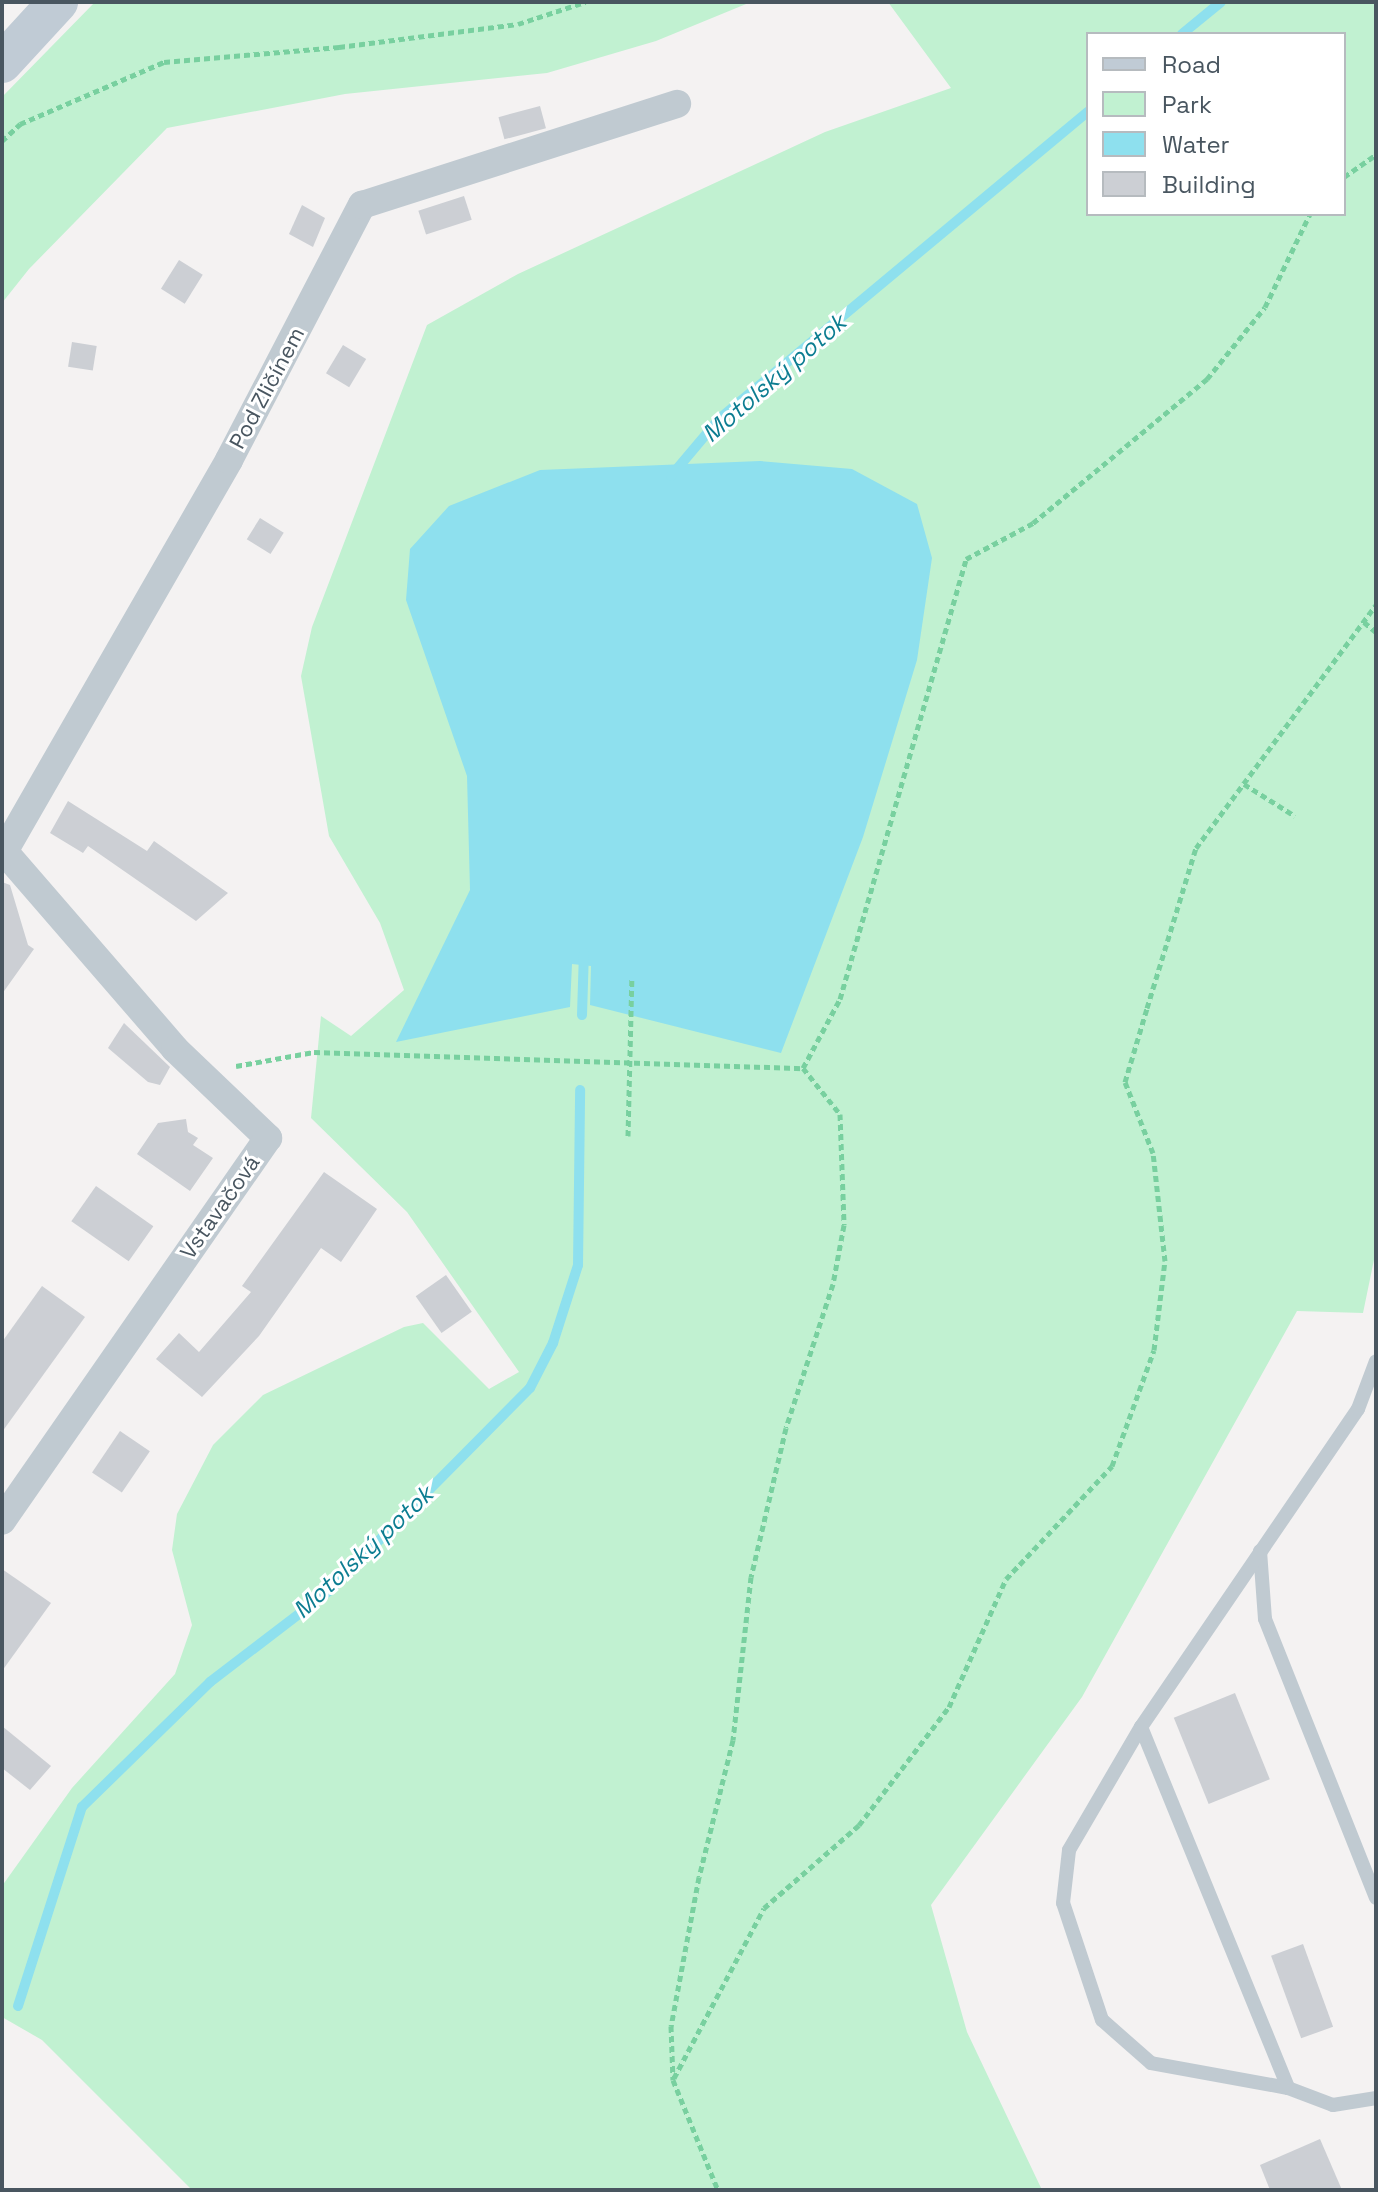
<!DOCTYPE html>
<html>
<head>
<meta charset="utf-8">
<style>
  body { margin:0 }
  #map { position:relative; width:1378px; height:2192px; overflow:hidden; background:#f4f2f2; font-family:"Space Grotesk",sans-serif }
  div>[style] { position:absolute }
  .green>* { inset:0; background:#c1f1d1 }
  .water>* { inset:0; background:#8ee0ee }
  .stream>* { height:10px; margin:-5px; padding:0 5px; transform-origin:5px; border-radius:5px; background:#8ee0ee }
  .building>* { inset:0; background:#cccfd4; transform-origin:0 0 }
  .path>* { height:5px; margin-top:-2.5px; transform-origin:0; background:repeating-linear-gradient(90deg,#78d09f 0 6px,transparent 0 10px) }
  .lane>* { height:14px; margin:-7px; padding:0 7px; transform-origin:7px; border-radius:7px; background:#c0cad1 }
  .street>* { height:28px; margin:-14px; padding:0 14px; transform-origin:14px; border-radius:14px; background:#c0cad1 }
  .secondary>* { height:40px; margin:-20px; padding:0 20px; transform-origin:20px; border-radius:20px; background:#c0cbd5 }
  span { translate:-50% -50%; white-space:nowrap; text-align:center; line-height:1.15; -webkit-text-stroke:6px #fff; paint-order:stroke }
  .street-label { font-size:22px; color:#495660 }
  .water-label { font-size:24px; color:#0c7d91; font-style:italic }
  .frame { position:absolute; inset:0; border:4px solid #495660; pointer-events:none }
  .legend { position:absolute; left:1086px; top:32px; width:260px; height:184px; box-sizing:border-box; background:#fff; border:2px solid #b6bbbf; margin:0; padding:10px 14px; list-style:none; font-size:24px; color:#495660 }
  .legend li { display:flex; align-items:center; gap:16px; height:40px }
  .legend b { width:40px; border:2px solid #b6bbbf }
</style>
</head>
<body>
<div id="map">
  <div class="green">
    <div style="clip-path:polygon(95px 2px,751px 2px,656px 41px,547px 73px,345px 94px,167px 128px,29px 269px,2px 303px,2px 97px)"></div>
    <div style="clip-path:polygon(evenodd,888px 2px,1376px 2px,1376px 1250px,1363px 1313px,1297px 1311px,1082px 1697px,931px 1905px,967px 2032px,1042px 2190px,192px 2190px,42px 2040px,2px 2017px,2px 1886px,72px 1788px,175px 1674px,192px 1625px,172px 1550px,177px 1514px,213px 1445px,263px 1395px,404px 1327px,423px 1323px,489px 1389px,519px 1372px,407px 1212px,311px 1118px,321px 1016px,351px 1036px,404px 990px,380px 923px,329px 836px,301px 676px,312px 627px,427px 325px,518px 274px,825px 132px,951px 88px,888px 2px,1088px 34px,1344px 34px,1344px 214px,1088px 214px,1088px 34px)"></div>
  </div>
  <div class="water">
    <div style="clip-path:polygon(760px 461px,852px 469px,917px 504px,932px 558px,917px 660px,863px 837px,781px 1053px,590px 1005px,591px 966px,572px 964px,570px 1007px,396px 1042px,470px 890px,467px 776px,406px 600px,410px 549px,449px 506px,540px 470px)"></div>
  </div>
  <div class="stream">
    <div style="left:1182px;top:34px;width:50px;rotate:-39.4deg"></div>
    <div style="left:671px;top:476px;width:75px;rotate:-49.9deg"></div>
    <div style="left:719px;top:419px;width:480px;rotate:-39.8deg"></div>
    <div style="left:582px;top:1015px;width:62px;rotate:-88.2deg"></div>
    <div style="left:18px;top:2006px;width:209px;rotate:-72.2deg"></div>
    <div style="left:82px;top:1807px;width:179px;rotate:-44.3deg"></div>
    <div style="left:210px;top:1682px;width:150px;rotate:-37.4deg"></div>
    <div style="left:329px;top:1591px;width:286px;rotate:-45.3deg"></div>
    <div style="left:530px;top:1388px;width:51px;rotate:-62.9deg"></div>
    <div style="left:553px;top:1343px;width:82px;rotate:-72.2deg"></div>
    <div style="left:578px;top:1265px;width:175px;rotate:-89.3deg"></div>
  </div>
  <div class="building">
    <div style="left:540px;top:106px;width:23px;height:43px;rotate:75deg"></div>
    <div style="left:464px;top:196px;width:25px;height:48px;rotate:72deg"></div>
    <div style="clip-path:polygon(302px 205px,325px 218px,313px 247px,289px 234px)"></div>
    <div style="left:179px;top:260px;width:28px;height:34px;rotate:32deg"></div>
    <div style="left:72px;top:342px;width:25px;height:25px;rotate:9deg"></div>
    <div style="left:343px;top:345px;width:27px;height:33px;rotate:31deg"></div>
    <div style="left:260px;top:518px;width:28px;height:25px;rotate:32deg"></div>
    <div style="clip-path:polygon(68px 801px,147px 851px,154px 841px,228px 893px,196px 921px,88px 846px,83px 853px,50px 833px)"></div>
    <div style="clip-path:polygon(2px 882px,10px 885px,28px 945px,34px 949px,2px 994px)"></div>
    <div style="clip-path:polygon(124px 1023px,170px 1067px,160px 1085px,148px 1082px,108px 1048px)"></div>
    <div style="clip-path:polygon(186px 1119px,188px 1132px,198px 1138px,193px 1145px,213px 1158px,190px 1191px,137px 1154px,158px 1123px)"></div>
    <div style="clip-path:polygon(324px 1172px,377px 1209px,341px 1262px,321px 1248px,259px 1336px,202px 1397px,156px 1359px,179px 1333px,199px 1352px,251px 1292px,242px 1286px)"></div>
    <div style="left:96px;top:1186px;width:70px;height:43px;rotate:35deg"></div>
    <div style="left:446px;top:1275px;width:45px;height:37px;rotate:55deg"></div>
    <div style="clip-path:polygon(42px 1286px,85px 1317px,2px 1432px,2px 1342px)"></div>
    <div style="left:120px;top:1431px;width:36px;height:50px;rotate:34deg"></div>
    <div style="clip-path:polygon(2px 1569px,51px 1603px,2px 1671px)"></div>
    <div style="left:1235px;top:1693px;width:93px;height:66px;rotate:68deg"></div>
    <div style="clip-path:polygon(2px 1726px,51px 1766px,30px 1790px,2px 1768px)"></div>
    <div style="left:1303px;top:1944px;width:88px;height:34px;rotate:70deg"></div>
    <div style="clip-path:polygon(1320px 2139px,1342px 2190px,1270px 2190px,1260px 2165px)"></div>
  </div>
  <div class="path">
    <div style="left:2px;top:141px;width:25px;rotate:-43deg"></div>
    <div style="left:20px;top:124px;width:157px;rotate:-23.3deg"></div>
    <div style="left:164px;top:62px;width:176px;rotate:-4.9deg"></div>
    <div style="left:339px;top:47px;width:180px;rotate:-7.3deg"></div>
    <div style="left:518px;top:24px;width:71px;rotate:-18.2deg"></div>
    <div style="left:1344px;top:177px;width:39px;rotate:-35deg"></div>
    <div style="left:1364px;top:622px;width:16px;rotate:40deg"></div>
    <div style="left:1244px;top:784px;width:60px;rotate:32.1deg"></div>
    <div style="left:236px;top:1066px;width:79px;rotate:-10.2deg"></div>
    <div style="left:314px;top:1052px;width:489px;rotate:1.9deg"></div>
    <div style="left:803px;top:1068px;width:59px;rotate:51.2deg"></div>
    <div style="left:840px;top:1114px;width:111px;rotate:87.9deg"></div>
    <div style="left:844px;top:1225px;width:60px;rotate:100.6deg"></div>
    <div style="left:833px;top:1284px;width:151px;rotate:108.1deg"></div>
    <div style="left:786px;top:1428px;width:153px;rotate:103.2deg"></div>
    <div style="left:751px;top:1577px;width:164px;rotate:96.3deg"></div>
    <div style="left:733px;top:1740px;width:141px;rotate:103.9deg"></div>
    <div style="left:699px;top:1877px;width:152px;rotate:100.6deg"></div>
    <div style="left:671px;top:2026px;width:54px;rotate:87.9deg"></div>
    <div style="left:673px;top:2080px;width:119px;rotate:67.8deg"></div>
    <div style="left:803px;top:1068px;width:78px;rotate:-61.8deg"></div>
    <div style="left:840px;top:999px;width:458px;rotate:-74deg"></div>
    <div style="left:966px;top:559px;width:76px;rotate:-28.2deg"></div>
    <div style="left:1033px;top:523px;width:226px;rotate:-39.6deg"></div>
    <div style="left:1207px;top:379px;width:92px;rotate:-51.1deg"></div>
    <div style="left:1265px;top:307px;width:103px;rotate:-64.2deg"></div>
    <div style="left:628px;top:1136px;width:159px;rotate:-88.6deg"></div>
    <div style="left:674px;top:2078px;width:192px;rotate:-62.1deg"></div>
    <div style="left:764px;top:1908px;width:126px;rotate:-41.1deg"></div>
    <div style="left:859px;top:1825px;width:148px;rotate:-52.7deg"></div>
    <div style="left:949px;top:1707px;width:140px;rotate:-66deg"></div>
    <div style="left:1006px;top:1579px;width:155px;rotate:-46.8deg"></div>
    <div style="left:1112px;top:1466px;width:123px;rotate:-70.1deg"></div>
    <div style="left:1154px;top:1350px;width:90px;rotate:-83deg"></div>
    <div style="left:1165px;top:1261px;width:109px;rotate:-96.3deg"></div>
    <div style="left:1153px;top:1153px;width:76px;rotate:-111.5deg"></div>
    <div style="left:1125px;top:1082px;width:77px;rotate:-73.4deg"></div>
    <div style="left:1147px;top:1008px;width:167px;rotate:-73deg"></div>
    <div style="left:1196px;top:848px;width:302px;rotate:-53.5deg"></div>
  </div>
  <div class="lane">
    <div style="left:1260px;top:1551px;width:68px;rotate:85.8deg"></div>
    <div style="left:1265px;top:1619px;width:300px;rotate:68.3deg"></div>
    <div style="left:1141px;top:1727px;width:390px;rotate:67.8deg"></div>
    <div style="left:1288px;top:2088px;width:48px;rotate:20.7deg"></div>
    <div style="left:1333px;top:2105px;width:44px;rotate:-9.2deg"></div>
    <div style="left:1288px;top:2088px;width:139px;rotate:-169.7deg"></div>
    <div style="left:1151px;top:2063px;width:65px;rotate:-138.7deg"></div>
    <div style="left:1102px;top:2020px;width:123px;rotate:-108.4deg"></div>
    <div style="left:1063px;top:1903px;width:53px;rotate:-83.5deg"></div>
    <div style="left:1069px;top:1850px;width:143px;rotate:-59.7deg"></div>
    <div style="left:1141px;top:1727px;width:385px;rotate:-55.7deg"></div>
    <div style="left:1358px;top:1409px;width:51px;rotate:-69.4deg"></div>
  </div>
  <div class="street">
    <div style="left:2px;top:849px;width:264px;rotate:49.1deg"></div>
    <div style="left:175px;top:1049px;width:129px;rotate:43.7deg"></div>
    <div style="left:268px;top:1138px;width:466px;rotate:124.8deg"></div>
    <div style="left:2px;top:855px;width:456px;rotate:-60.1deg"></div>
    <div style="left:229px;top:460px;width:288px;rotate:-62.5deg"></div>
    <div style="left:362px;top:205px;width:331px;rotate:-17.8deg"></div>
  </div>
  <div class="secondary">
    <div style="left:2px;top:63px;width:83px;rotate:-47.4deg"></div>
  </div>
  <div class="street-label">
    <span style="left:267px;top:388px;rotate:-62deg">Pod Zličínem</span>
    <span style="left:220px;top:1207px;rotate:-55deg">Vstavačová</span>
  </div>
  <div class="water-label">
    <span style="left:774px;top:378px;rotate:-41deg">Motolský potok</span>
    <span style="left:363px;top:1552px;rotate:-43deg">Motolský potok</span>
  </div>
  <div class="frame"></div>
  <ul class="legend">
  <li><b style="height:10px;background:#c0cbd5"></b>Road</li>
  <li><b style="height:22px;background:#c1f1d1"></b>Park</li>
  <li><b style="height:22px;background:#8ee0ee"></b>Water</li>
  <li><b style="height:22px;background:#cccfd4"></b>Building</li>
  </ul>
</div>
</body>
</html>
